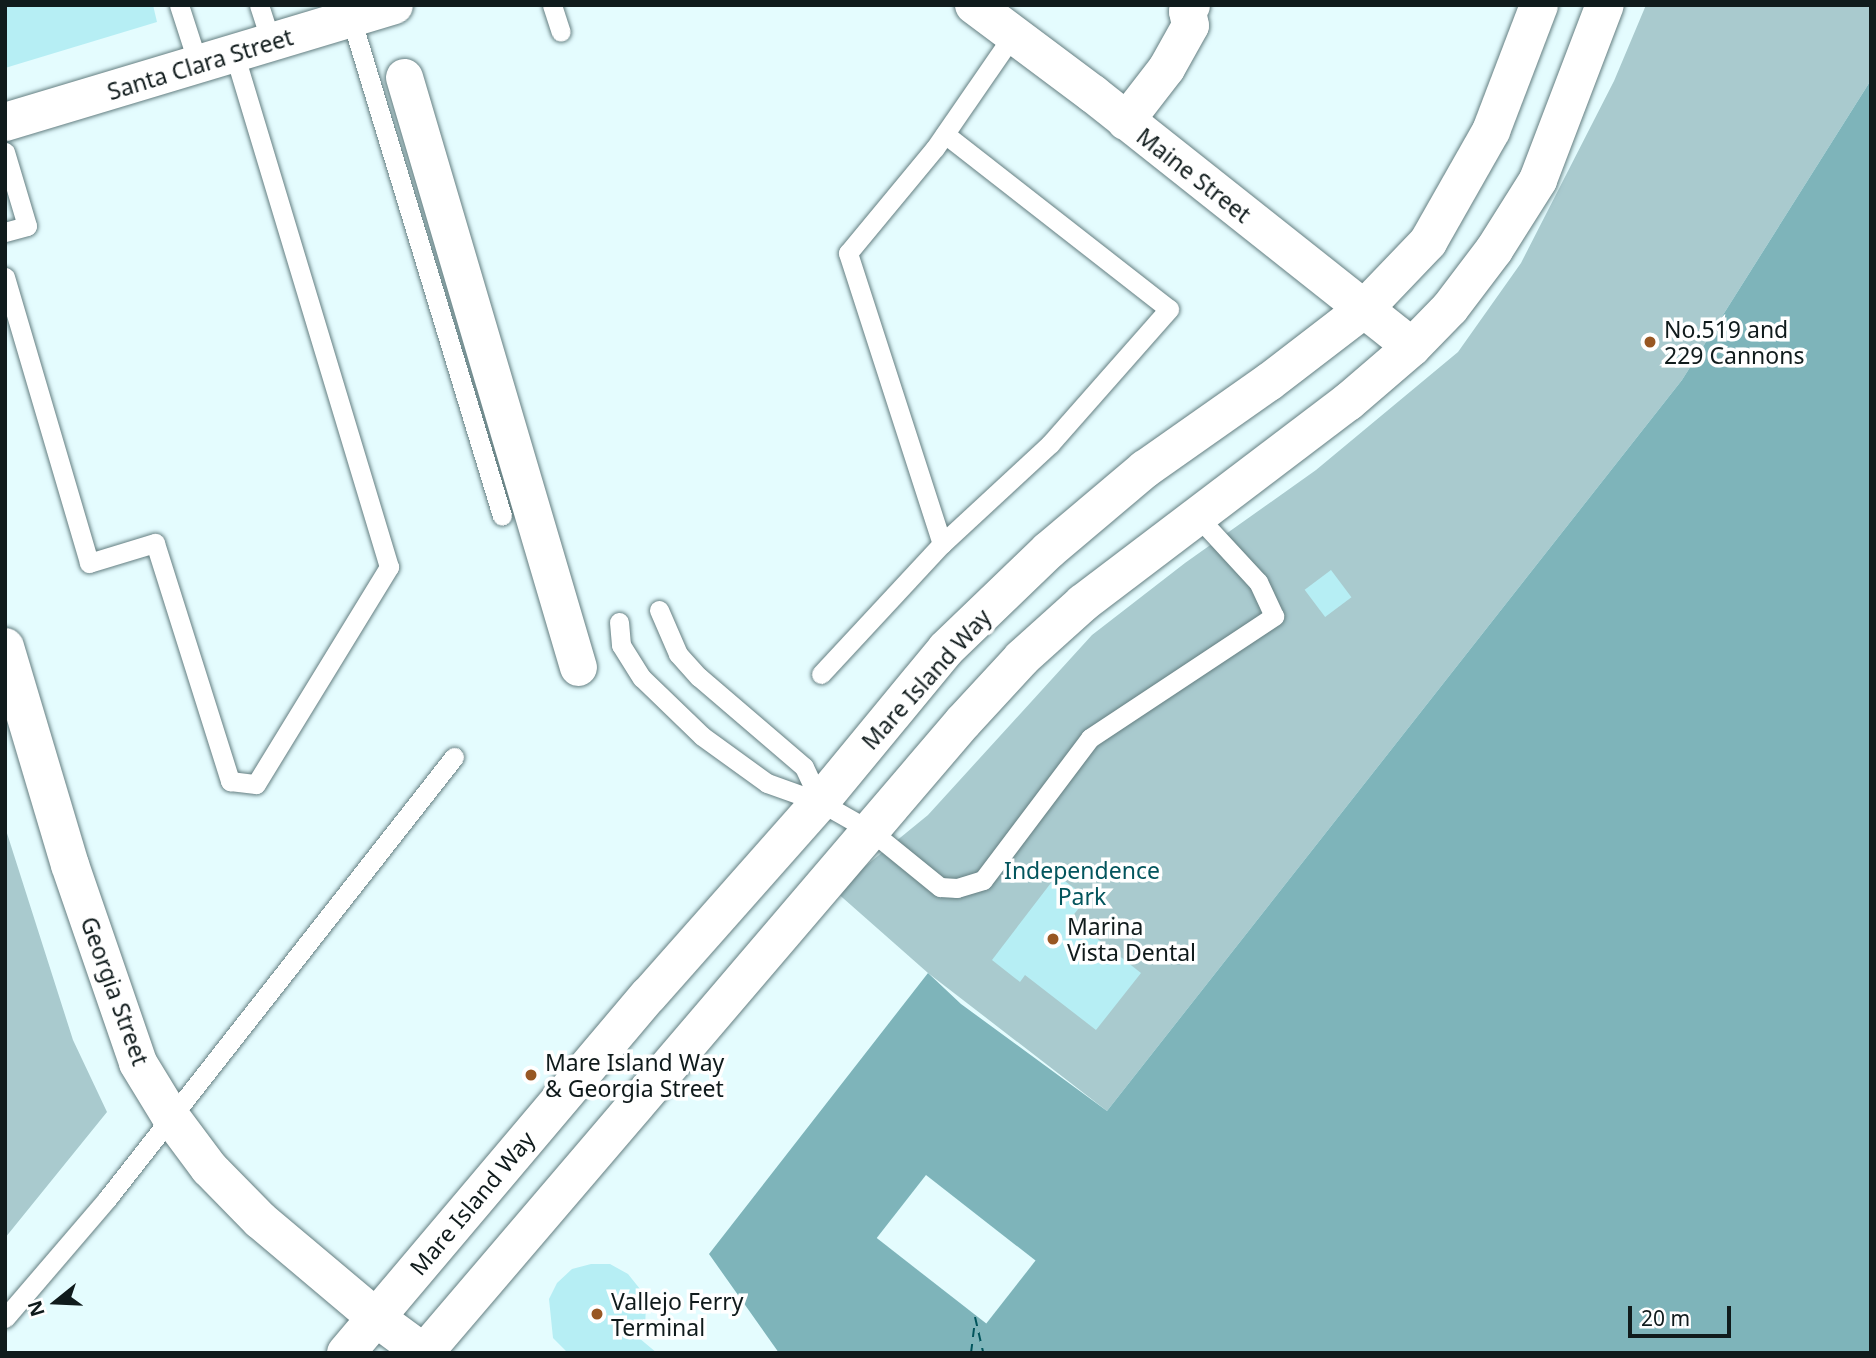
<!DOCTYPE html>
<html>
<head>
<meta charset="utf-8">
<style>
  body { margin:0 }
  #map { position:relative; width:1876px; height:1358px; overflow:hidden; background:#e4fcfe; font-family:"Noto Sans",sans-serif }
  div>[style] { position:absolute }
  .green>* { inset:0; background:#a9cace }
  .water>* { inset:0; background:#7eb4ba }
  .pier>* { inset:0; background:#e4fcfe; transform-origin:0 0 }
  .ferry>* { height:2px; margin-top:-1px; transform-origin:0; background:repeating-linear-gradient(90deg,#01545c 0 9px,transparent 0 16px) }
  .building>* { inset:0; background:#b6eef4; transform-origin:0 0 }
  .roads { filter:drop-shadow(0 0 2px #647e81) drop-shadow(0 0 2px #647e81) }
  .lane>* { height:19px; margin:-9.5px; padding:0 9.5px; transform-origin:9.5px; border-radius:9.5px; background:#fff }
  .street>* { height:37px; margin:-18.5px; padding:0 18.5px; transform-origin:18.5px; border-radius:18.5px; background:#fff }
  .secondary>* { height:38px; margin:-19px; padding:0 19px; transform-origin:19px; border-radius:19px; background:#fff }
  .dots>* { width:19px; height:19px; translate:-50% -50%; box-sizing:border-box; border:4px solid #fff; border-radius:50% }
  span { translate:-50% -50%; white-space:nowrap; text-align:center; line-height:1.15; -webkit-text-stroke:7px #fff; paint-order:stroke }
  .street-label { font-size:23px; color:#101b1c }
  .poi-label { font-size:23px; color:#101b1c }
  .left { translate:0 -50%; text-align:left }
  .park-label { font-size:23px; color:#03555d }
  .frame { position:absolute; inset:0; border:7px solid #101b1c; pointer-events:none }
  .north { position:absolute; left:21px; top:1267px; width:70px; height:70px; -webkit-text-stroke:5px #fff; paint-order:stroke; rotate:252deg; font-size:19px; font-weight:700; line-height:28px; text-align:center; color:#101b1c }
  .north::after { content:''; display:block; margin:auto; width:24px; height:32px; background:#101b1c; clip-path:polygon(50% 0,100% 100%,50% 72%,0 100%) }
  .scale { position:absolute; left:1628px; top:1306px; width:103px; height:32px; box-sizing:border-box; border:4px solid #101b1c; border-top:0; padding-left:9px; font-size:21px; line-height:24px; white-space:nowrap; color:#101b1c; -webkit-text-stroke:5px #fff; paint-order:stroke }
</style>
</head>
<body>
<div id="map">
  <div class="green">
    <div style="clip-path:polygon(1646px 5px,1871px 5px,1871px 80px,1682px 380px,1107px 1111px,928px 973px,835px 891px,928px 815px,1092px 635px,1185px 563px,1316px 470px,1458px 352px,1521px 263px,1614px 81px)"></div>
    <div style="clip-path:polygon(5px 827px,73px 1040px,107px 1112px,5px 1238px)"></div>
  </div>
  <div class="water">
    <div style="clip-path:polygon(1871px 80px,1871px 1353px,779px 1353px,709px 1254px,928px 973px,961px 1004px,1107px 1111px,1682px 380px)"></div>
  </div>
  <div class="pier">
    <div style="left:926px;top:1175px;width:139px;height:80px;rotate:38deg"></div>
  </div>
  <div class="ferry">
    <div style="left:975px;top:1317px;width:37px;rotate:77deg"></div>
    <div style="left:971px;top:1353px;width:31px;rotate:-83deg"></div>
  </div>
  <div class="building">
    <div style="clip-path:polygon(5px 5px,153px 5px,157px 22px,5px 68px)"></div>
    <div style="left:1331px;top:570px;width:34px;height:33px;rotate:53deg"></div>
    <div style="clip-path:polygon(1057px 875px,1087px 898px,1071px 918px,1141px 973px,1096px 1030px,1025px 975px,1020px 982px,992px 960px)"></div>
    <div style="clip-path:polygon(591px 1264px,610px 1264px,628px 1274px,640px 1289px,646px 1307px,645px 1326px,639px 1338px,657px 1353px,564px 1353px,566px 1351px,553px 1338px,549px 1299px,557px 1283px,572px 1269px)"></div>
  </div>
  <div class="roads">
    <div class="lane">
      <div style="left:179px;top:5px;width:62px;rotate:72.1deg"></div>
      <div style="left:259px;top:5px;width:39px;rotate:72deg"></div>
      <div style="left:552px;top:5px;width:28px;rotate:72deg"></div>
      <div style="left:351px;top:18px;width:520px;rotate:73.13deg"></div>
      <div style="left:945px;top:134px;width:284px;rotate:38deg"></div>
      <div style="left:1169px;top:309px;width:180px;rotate:131.4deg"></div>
      <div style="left:1050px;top:444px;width:147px;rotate:137.2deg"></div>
      <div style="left:942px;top:544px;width:306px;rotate:-107.9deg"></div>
      <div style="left:848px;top:253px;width:136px;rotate:-50.4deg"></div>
      <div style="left:935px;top:148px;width:137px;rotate:-55.4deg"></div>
      <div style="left:5px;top:152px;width:77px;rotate:73.4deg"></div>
      <div style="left:27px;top:226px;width:23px;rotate:165deg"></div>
      <div style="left:5px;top:277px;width:298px;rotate:73.6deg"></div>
      <div style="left:89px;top:563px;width:69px;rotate:-16.9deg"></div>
      <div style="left:155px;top:543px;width:250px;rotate:72.5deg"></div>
      <div style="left:230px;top:781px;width:26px;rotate:7deg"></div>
      <div style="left:256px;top:784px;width:255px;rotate:-58.5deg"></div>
      <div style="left:389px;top:567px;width:537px;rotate:-106.78deg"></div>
      <div style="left:659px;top:610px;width:48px;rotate:66.6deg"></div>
      <div style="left:678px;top:654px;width:31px;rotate:48deg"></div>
      <div style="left:699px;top:677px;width:138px;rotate:40.6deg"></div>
      <div style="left:804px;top:767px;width:38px;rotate:65deg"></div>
      <div style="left:619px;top:622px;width:23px;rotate:85deg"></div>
      <div style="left:621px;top:645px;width:39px;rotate:58deg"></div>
      <div style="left:642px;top:678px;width:83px;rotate:44deg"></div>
      <div style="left:702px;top:736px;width:80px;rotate:35.9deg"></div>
      <div style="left:767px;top:783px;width:56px;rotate:19.7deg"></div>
      <div style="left:820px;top:802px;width:59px;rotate:29.6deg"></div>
      <div style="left:871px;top:831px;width:89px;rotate:39.1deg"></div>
      <div style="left:940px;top:887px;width:17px;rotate:3deg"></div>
      <div style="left:957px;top:888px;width:27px;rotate:-17deg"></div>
      <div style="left:983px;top:880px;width:178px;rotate:-53deg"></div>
      <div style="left:1090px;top:738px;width:221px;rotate:-33.5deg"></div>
      <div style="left:1274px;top:616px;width:38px;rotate:-115deg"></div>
      <div style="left:1258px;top:582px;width:90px;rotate:-132.7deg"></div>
      <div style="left:821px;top:674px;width:178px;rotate:-47.1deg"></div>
      <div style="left:5px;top:1318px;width:157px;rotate:-49.4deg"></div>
      <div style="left:107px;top:1199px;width:562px;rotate:-51.87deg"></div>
    </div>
    <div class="street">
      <div style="left:404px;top:77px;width:615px;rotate:73.57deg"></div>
      <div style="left:1125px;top:121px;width:67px;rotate:-52.3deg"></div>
      <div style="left:1166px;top:68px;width:49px;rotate:-60.8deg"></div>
      <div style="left:1190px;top:25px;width:14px;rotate:-102deg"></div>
      <div style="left:1187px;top:11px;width:7px;rotate:-56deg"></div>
    </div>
    <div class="secondary">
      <div style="left:974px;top:5px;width:149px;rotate:36.8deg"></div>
      <div style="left:1093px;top:94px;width:407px;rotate:38.4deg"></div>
      <div style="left:5px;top:122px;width:406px;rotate:-16.7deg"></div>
      <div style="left:5px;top:647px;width:227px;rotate:73.4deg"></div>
      <div style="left:70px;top:865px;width:209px;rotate:71deg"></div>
      <div style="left:138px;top:1063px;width:63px;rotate:58.6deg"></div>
      <div style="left:171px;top:1117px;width:64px;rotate:53.3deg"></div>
      <div style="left:209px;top:1168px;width:73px;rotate:45.6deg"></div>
      <div style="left:260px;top:1220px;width:150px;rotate:40.1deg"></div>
      <div style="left:375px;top:1317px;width:61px;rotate:36.3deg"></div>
      <div style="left:346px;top:1353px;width:469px;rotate:-49.8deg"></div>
      <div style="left:649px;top:995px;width:258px;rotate:-48.5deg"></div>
      <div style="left:820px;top:802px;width:198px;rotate:-50.5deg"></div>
      <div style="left:946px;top:649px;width:143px;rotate:-43.9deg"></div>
      <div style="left:1049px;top:550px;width:126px;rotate:-40.2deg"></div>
      <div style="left:1145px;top:469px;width:151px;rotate:-35.1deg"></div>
      <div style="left:1269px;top:382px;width:120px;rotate:-37.5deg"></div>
      <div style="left:1364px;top:309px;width:93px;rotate:-46.3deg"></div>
      <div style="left:1428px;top:242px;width:128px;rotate:-60.4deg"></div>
      <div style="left:1491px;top:131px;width:135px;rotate:-69.1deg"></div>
      <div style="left:424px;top:1353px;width:830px;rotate:-49.5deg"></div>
      <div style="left:963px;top:722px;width:87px;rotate:-47.3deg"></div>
      <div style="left:1022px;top:658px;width:82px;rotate:-42deg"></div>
      <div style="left:1083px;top:603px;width:333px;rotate:-37.2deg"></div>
      <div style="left:1348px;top:402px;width:84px;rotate:-40.7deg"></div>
      <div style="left:1412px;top:347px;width:54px;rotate:-45.7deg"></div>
      <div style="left:1450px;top:308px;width:73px;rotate:-52.8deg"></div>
      <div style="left:1494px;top:250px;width:83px;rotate:-57.8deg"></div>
      <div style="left:1538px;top:180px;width:187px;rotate:-69.1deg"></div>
    </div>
  </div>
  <div class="dots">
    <div style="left:1650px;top:342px;background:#985723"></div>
    <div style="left:1053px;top:939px;background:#985723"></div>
    <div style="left:531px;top:1075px;background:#985723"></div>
    <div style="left:597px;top:1314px;background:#985723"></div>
  </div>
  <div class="street-label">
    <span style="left:200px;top:64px;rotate:-17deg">Santa Clara Street</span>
    <span style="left:1194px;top:175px;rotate:38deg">Maine Street</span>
    <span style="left:926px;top:679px;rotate:-48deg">Mare Island Way</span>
    <span style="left:115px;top:991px;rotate:70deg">Georgia Street</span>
    <span style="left:472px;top:1203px;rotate:-50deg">Mare Island Way</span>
  </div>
  <div class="poi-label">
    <span class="left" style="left:1664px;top:342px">No.519 and<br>229 Cannons</span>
    <span class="left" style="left:1067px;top:939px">Marina<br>Vista Dental</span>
    <span class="left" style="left:545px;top:1075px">Mare Island Way<br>&amp; Georgia Street</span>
    <span class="left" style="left:611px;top:1314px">Vallejo Ferry<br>Terminal</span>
  </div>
  <div class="park-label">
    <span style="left:1082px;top:883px">Independence<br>Park</span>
  </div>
  <div class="frame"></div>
  <div class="north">N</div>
  <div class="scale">20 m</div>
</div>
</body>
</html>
